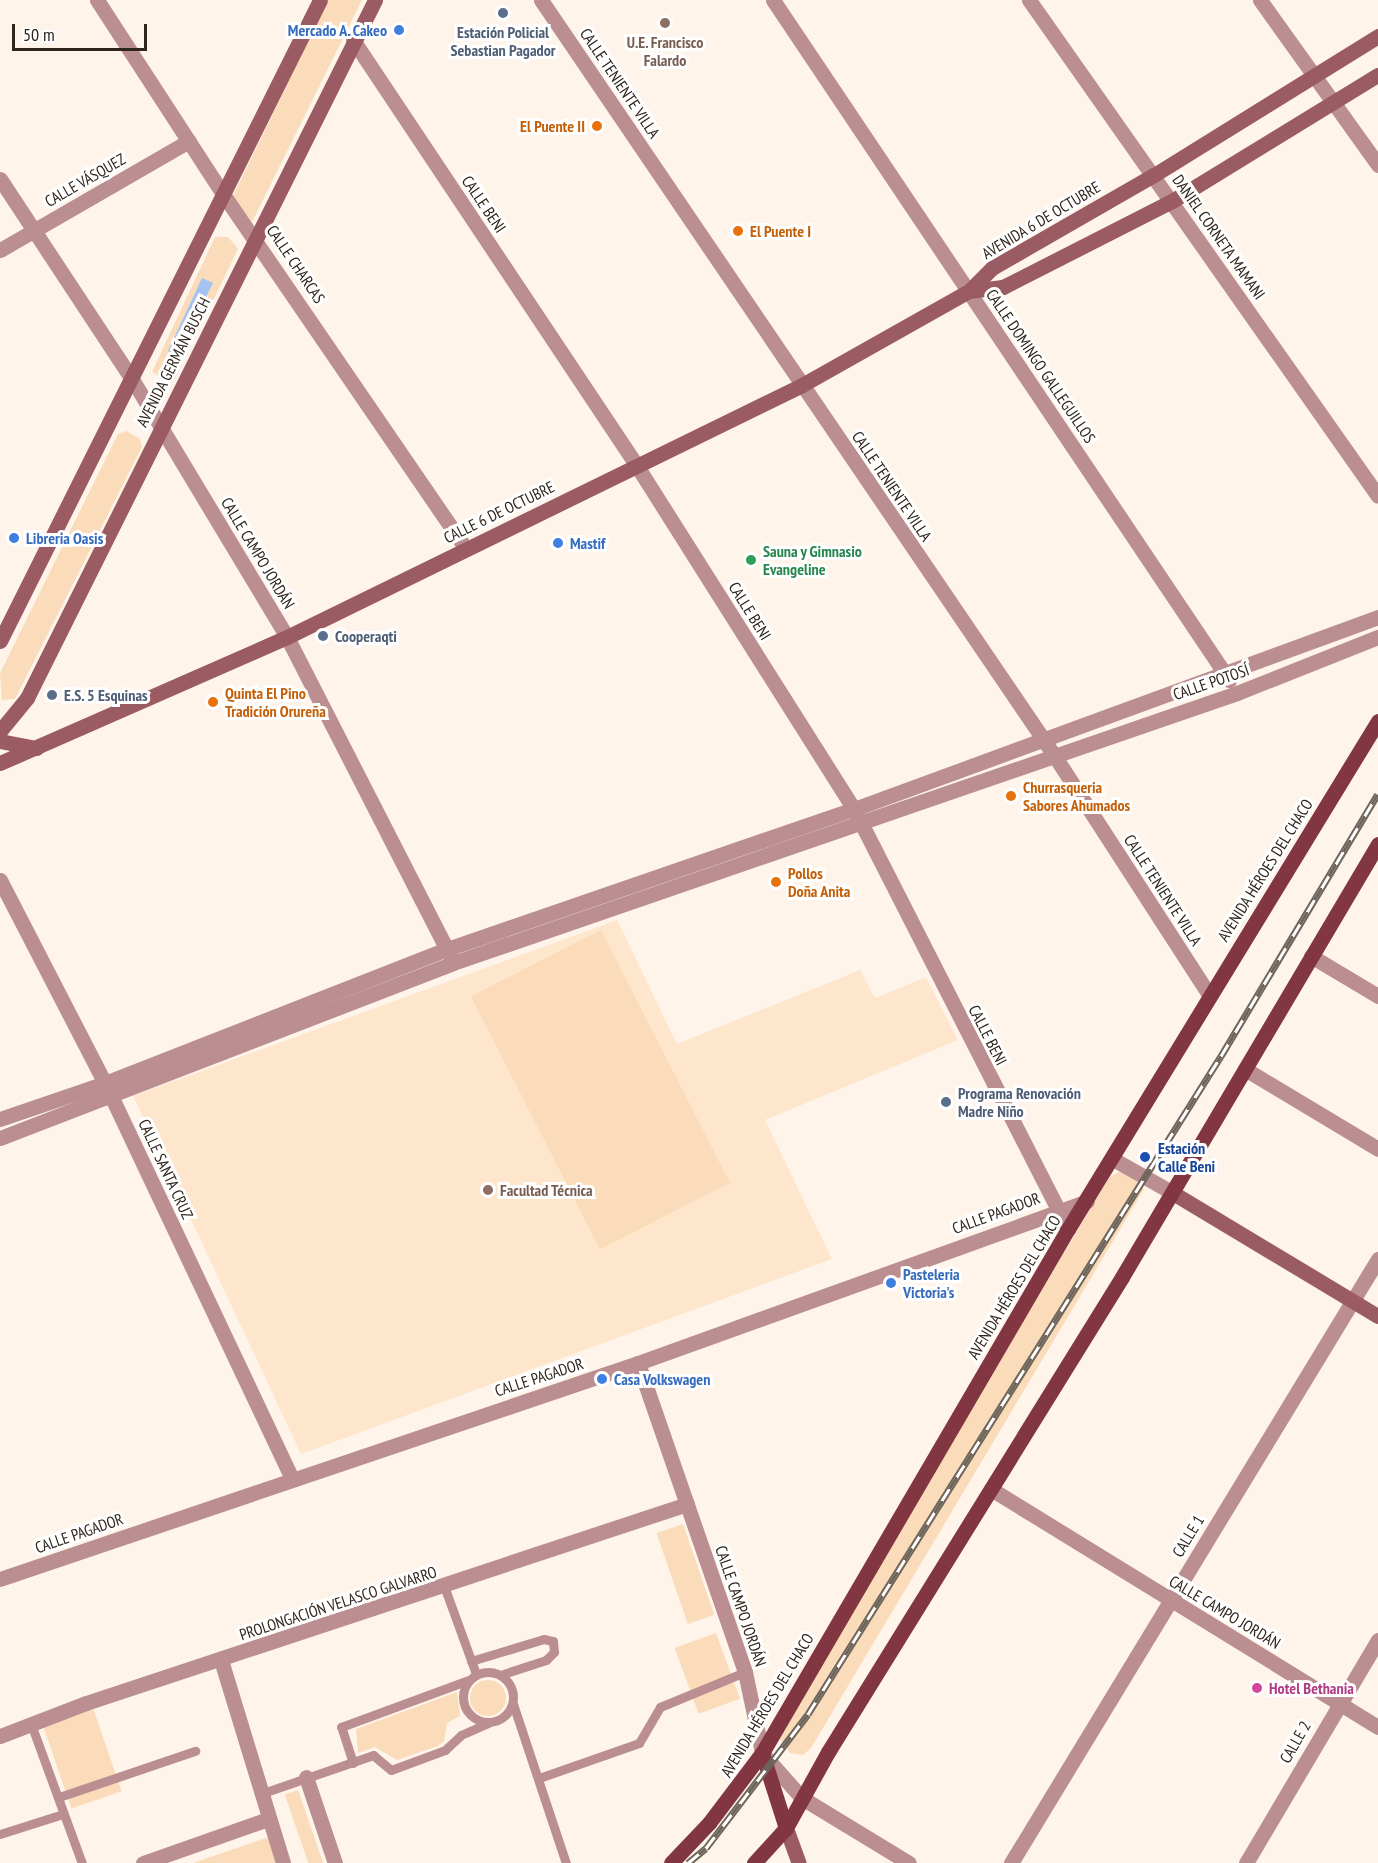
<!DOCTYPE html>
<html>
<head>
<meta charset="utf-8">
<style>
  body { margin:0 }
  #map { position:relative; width:1378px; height:1863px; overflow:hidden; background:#fef4ea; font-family:"PT Sans Narrow",sans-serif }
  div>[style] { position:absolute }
  .built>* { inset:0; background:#fee6cd }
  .green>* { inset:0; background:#fadbba; transform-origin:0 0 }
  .round { border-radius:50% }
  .water>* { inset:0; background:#a4c3f1 }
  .lane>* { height:9px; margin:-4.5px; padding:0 4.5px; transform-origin:4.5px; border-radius:4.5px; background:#bb8e91 }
  .lane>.ring { margin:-4.5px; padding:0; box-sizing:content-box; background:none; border:9px solid #bb8e91; border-radius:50% }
  .street>* { height:15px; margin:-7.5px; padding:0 7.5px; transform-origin:7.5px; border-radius:7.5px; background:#bb8e91 }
  .secondary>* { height:15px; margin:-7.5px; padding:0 7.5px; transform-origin:7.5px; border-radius:7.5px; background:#9b5b62 }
  .primary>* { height:15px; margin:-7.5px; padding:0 7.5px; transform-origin:7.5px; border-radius:7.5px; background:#823641 }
  .rail>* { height:7px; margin-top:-3.5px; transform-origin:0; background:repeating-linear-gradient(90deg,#fff 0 14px,#6e655c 0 28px); box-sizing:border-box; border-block:2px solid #6e655c }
  .dots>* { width:16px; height:16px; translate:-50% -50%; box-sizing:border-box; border:3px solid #fff; border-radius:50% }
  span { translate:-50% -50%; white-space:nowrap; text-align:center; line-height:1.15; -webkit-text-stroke:6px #fff; paint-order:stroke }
  .shop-label { font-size:16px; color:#366cbe; font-weight:700 }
  .right { translate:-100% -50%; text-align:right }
  .left { translate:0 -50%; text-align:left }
  .service-label { font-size:16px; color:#4e5e75; font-weight:700 }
  .education-label { font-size:16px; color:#785e54; font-weight:700 }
  .street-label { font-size:16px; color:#2e251c }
  .food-label { font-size:16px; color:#c56008; font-weight:700 }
  .leisure-label { font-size:16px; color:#27864d; font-weight:700 }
  .transit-label { font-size:16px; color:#164399; font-weight:700 }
  .hotel-label { font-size:16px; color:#b23c85; font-weight:700 }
  .scale { position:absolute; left:12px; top:24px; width:135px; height:27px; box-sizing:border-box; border:3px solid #2e251c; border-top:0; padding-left:8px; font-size:18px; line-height:21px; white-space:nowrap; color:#2e251c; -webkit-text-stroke:4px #fff; paint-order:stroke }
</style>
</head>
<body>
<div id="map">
  <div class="built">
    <div style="clip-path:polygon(617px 920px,677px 1044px,860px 970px,875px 998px,926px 977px,958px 1040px,765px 1120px,832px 1259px,301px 1454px,133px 1096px)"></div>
  </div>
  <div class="green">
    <div style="clip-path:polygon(328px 0,362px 0,252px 222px,233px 196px)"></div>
    <div style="clip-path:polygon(215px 237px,228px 237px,238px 249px,173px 383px,152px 372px)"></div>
    <div style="clip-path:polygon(126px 431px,140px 439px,142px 447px,15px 699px,2px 700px,0 673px,118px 434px)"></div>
    <div style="left:601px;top:930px;width:284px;height:146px;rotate:63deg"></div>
    <div style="clip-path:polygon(1120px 1171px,1130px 1175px,1144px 1189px,811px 1748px,803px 1755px,790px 1753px,779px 1738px,780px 1725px,1109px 1178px)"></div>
    <div style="left:683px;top:1524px;width:96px;height:28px;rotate:71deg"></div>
    <div style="left:716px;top:1633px;width:70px;height:44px;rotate:70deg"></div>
    <div class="round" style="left:470px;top:1680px;width:36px;height:36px"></div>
    <div style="clip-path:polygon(457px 1692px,460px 1716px,447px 1723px,444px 1741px,438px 1746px,397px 1760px,375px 1747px,358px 1753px,356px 1729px)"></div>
    <div style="left:93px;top:1708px;width:88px;height:53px;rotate:71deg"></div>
    <div style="left:298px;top:1790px;width:77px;height:14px;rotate:71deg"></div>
    <div style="clip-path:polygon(269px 1837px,278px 1863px,193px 1863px)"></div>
  </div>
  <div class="water">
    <div style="clip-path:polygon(202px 278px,213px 283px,177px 355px,168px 351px)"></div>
  </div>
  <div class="lane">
    <div style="left:444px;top:1586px;width:94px;rotate:70deg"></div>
    <div style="left:471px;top:1661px;width:76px;rotate:-16.8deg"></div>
    <div style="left:544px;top:1639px;width:9px;rotate:13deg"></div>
    <div style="left:553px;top:1641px;width:11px;rotate:85deg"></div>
    <div style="left:554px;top:1652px;width:11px;rotate:135deg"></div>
    <div style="left:546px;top:1660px;width:48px;rotate:161.9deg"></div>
    <div class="ring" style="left:463px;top:1672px;width:41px;height:41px"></div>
    <div style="left:513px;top:1704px;width:168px;rotate:71.6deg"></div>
    <div style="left:31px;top:1724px;width:148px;rotate:69.9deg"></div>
    <div style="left:353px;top:1763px;width:38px;rotate:-108deg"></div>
    <div style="left:341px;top:1727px;width:136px;rotate:-20.2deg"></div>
    <div style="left:539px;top:1778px;width:106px;rotate:-19.3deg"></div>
    <div style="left:639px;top:1743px;width:42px;rotate:-59.7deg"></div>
    <div style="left:660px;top:1707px;width:92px;rotate:-22.4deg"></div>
    <div style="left:260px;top:1794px;width:120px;rotate:-19deg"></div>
    <div style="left:373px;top:1755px;width:23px;rotate:40deg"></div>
    <div style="left:391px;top:1770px;width:58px;rotate:-20.3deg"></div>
    <div style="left:445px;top:1750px;width:22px;rotate:-43deg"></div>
    <div style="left:461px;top:1735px;width:30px;rotate:-24deg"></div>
    <div style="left:59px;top:1797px;width:144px;rotate:-18.7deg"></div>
    <div style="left:0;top:1834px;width:66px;rotate:-17.6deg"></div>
  </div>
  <div class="street">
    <div style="left:97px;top:0;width:231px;rotate:57deg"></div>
    <div style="left:223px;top:194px;width:430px;rotate:55.6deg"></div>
    <div style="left:541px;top:0;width:913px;rotate:55.81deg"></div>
    <div style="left:1054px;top:755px;width:286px;rotate:57.1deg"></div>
    <div style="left:773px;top:0;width:819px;rotate:56.15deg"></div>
    <div style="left:1029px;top:0;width:606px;rotate:54.87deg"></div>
    <div style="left:1260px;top:0;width:203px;rotate:54.4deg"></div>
    <div style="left:353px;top:40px;width:512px;rotate:56.31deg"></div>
    <div style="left:637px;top:466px;width:406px;rotate:57.7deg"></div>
    <div style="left:854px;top:809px;width:471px;rotate:63deg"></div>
    <div style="left:0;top:179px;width:240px;rotate:56.6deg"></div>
    <div style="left:132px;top:379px;width:301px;rotate:59deg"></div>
    <div style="left:287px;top:637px;width:360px;rotate:62.9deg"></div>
    <div style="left:0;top:250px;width:218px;rotate:-30deg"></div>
    <div style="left:0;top:880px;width:229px;rotate:62.7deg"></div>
    <div style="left:105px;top:1083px;width:437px;rotate:64.7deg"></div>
    <div style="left:1311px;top:956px;width:78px;rotate:30.8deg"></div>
    <div style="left:1245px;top:1069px;width:155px;rotate:31deg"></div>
    <div style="left:0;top:1119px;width:111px;rotate:-18.9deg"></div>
    <div style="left:105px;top:1083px;width:367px;rotate:-21.4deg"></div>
    <div style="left:447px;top:949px;width:430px;rotate:-19deg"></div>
    <div style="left:854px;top:809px;width:558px;rotate:-20.12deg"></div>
    <div style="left:0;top:1138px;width:486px;rotate:-21.1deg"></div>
    <div style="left:453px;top:963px;width:829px;rotate:-19deg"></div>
    <div style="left:1237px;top:693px;width:152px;rotate:-21.7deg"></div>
    <div style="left:1113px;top:1159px;width:69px;rotate:29.5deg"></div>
    <div style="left:638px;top:1363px;width:327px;rotate:70.9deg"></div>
    <div style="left:745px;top:1672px;width:83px;rotate:78.1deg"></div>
    <div style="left:762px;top:1753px;width:60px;rotate:48.4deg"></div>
    <div style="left:802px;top:1798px;width:125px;rotate:31.3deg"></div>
    <div style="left:991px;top:1489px;width:454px;rotate:31.6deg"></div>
    <div style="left:0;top:1579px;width:674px;rotate:-18.7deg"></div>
    <div style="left:638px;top:1363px;width:477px;rotate:-19.8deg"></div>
    <div style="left:221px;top:1660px;width:212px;rotate:73deg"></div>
    <div style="left:0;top:1736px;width:92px;rotate:-21deg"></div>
    <div style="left:86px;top:1703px;width:633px;rotate:-18.32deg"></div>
    <div style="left:306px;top:1777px;width:91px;rotate:71.4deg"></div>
    <div style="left:143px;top:1863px;width:133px;rotate:-19.4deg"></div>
    <div style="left:1011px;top:1863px;width:707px;rotate:-58.72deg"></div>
    <div style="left:1246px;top:1863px;width:259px;rotate:-59.4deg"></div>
  </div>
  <div class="secondary">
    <div style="left:969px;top:291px;width:34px;rotate:-7deg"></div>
    <div style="left:1003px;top:287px;width:190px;rotate:-27deg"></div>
    <div style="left:1172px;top:201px;width:241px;rotate:-31.5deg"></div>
    <div style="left:0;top:641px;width:716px;rotate:-63.47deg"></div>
    <div style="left:0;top:731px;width:43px;rotate:-50.7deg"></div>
    <div style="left:27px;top:698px;width:780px;rotate:-63.5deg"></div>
    <div style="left:0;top:741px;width:37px;rotate:11deg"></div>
    <div style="left:0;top:763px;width:313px;rotate:-23.7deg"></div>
    <div style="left:287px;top:637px;width:573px;rotate:-26.07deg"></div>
    <div style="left:802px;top:385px;width:192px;rotate:-29.4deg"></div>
    <div style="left:969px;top:291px;width:33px;rotate:-45deg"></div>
    <div style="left:992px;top:268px;width:187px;rotate:-29.9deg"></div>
    <div style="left:1154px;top:175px;width:264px;rotate:-31.8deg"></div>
    <div style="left:1173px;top:1193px;width:239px;rotate:31deg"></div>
    <div style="left:786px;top:1828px;width:37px;rotate:70deg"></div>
  </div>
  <div class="primary">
    <div style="left:762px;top:1753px;width:79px;rotate:72.3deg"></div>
    <div style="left:671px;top:1863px;width:55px;rotate:-46.5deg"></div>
    <div style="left:709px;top:1823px;width:88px;rotate:-52.9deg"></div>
    <div style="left:762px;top:1753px;width:607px;rotate:-59.72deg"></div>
    <div style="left:1068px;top:1229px;width:595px;rotate:-58.61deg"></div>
    <div style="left:754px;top:1863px;width:47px;rotate:-47.6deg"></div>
    <div style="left:786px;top:1828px;width:87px;rotate:-61.1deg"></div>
    <div style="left:828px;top:1752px;width:559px;rotate:-58.24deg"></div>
    <div style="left:1122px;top:1277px;width:503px;rotate:-59.41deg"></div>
  </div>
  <div class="rail">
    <div style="left:688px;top:1863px;width:23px;rotate:-40deg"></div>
    <div style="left:706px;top:1848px;width:168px;rotate:-52.7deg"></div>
    <div style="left:808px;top:1714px;width:777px;rotate:-57.89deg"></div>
    <div style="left:1221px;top:1056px;width:305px;rotate:-59.1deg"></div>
  </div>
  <div class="dots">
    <div style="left:503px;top:13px;background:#5c6f8a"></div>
    <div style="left:665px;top:23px;background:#8d6e63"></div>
    <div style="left:399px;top:30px;background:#3f7fe0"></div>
    <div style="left:597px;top:126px;background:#e8710a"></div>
    <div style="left:738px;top:231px;background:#e8710a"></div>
    <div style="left:14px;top:538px;background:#3f7fe0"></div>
    <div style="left:558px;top:543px;background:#3f7fe0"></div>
    <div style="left:751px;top:560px;background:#2e9e5b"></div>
    <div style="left:323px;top:636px;background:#5c6f8a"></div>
    <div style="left:52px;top:695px;background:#5c6f8a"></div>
    <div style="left:213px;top:702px;background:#e8710a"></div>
    <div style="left:1011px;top:796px;background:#e8710a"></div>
    <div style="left:776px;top:882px;background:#e8710a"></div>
    <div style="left:946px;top:1102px;background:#5c6f8a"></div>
    <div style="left:1145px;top:1157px;background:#1a4fb4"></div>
    <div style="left:488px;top:1190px;background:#8d6e63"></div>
    <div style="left:891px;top:1283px;background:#3f7fe0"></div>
    <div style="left:602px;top:1379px;background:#3f7fe0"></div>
    <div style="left:1257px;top:1688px;background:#d1479c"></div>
  </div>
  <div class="shop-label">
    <span class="right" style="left:387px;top:30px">Mercado A. Cakeo</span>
    <span class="left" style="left:26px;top:538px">Libreria Oasis</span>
    <span class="left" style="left:570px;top:543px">Mastif</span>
    <span class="left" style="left:903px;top:1283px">Pasteleria<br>Victoria's</span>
    <span class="left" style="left:614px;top:1379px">Casa Volkswagen</span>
  </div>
  <div class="service-label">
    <span style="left:503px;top:41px">Estación Policial<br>Sebastian Pagador</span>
    <span class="left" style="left:335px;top:636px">Cooperaqti</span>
    <span class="left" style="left:64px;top:695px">E.S. 5 Esquinas</span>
    <span class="left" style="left:958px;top:1102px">Programa Renovación<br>Madre Niño</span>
  </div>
  <div class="education-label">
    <span style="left:665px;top:51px">U.E. Francisco<br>Falardo</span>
    <span class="left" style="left:500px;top:1190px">Facultad Técnica</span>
  </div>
  <div class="street-label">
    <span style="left:620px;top:83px;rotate:56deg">CALLE TENIENTE VILLA</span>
    <span style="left:85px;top:180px;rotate:-30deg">CALLE VÁSQUEZ</span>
    <span style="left:484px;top:204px;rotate:56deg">CALLE BENI</span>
    <span style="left:1041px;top:220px;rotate:-31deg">AVENIDA 6 DE OCTUBRE</span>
    <span style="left:1219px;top:237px;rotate:55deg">DANIEL CORNETA MAMANI</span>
    <span style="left:296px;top:264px;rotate:56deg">CALLE CHARCAS</span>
    <span style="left:173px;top:362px;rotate:-63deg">AVENIDA GERMÁN BUSCH</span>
    <span style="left:1041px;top:366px;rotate:56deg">CALLE DOMINGO GALLEGUILLOS</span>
    <span style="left:892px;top:486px;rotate:56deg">CALLE TENIENTE VILLA</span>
    <span style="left:499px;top:512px;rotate:-26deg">CALLE 6 DE OCTUBRE</span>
    <span style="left:258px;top:553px;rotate:59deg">CALLE CAMPO JORDÁN</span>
    <span style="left:750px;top:611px;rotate:58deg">CALLE BENI</span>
    <span style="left:1211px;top:682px;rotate:-19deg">CALLE POTOSÍ</span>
    <span style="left:1265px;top:870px;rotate:-58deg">AVENIDA HÉROES DEL CHACO</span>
    <span style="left:1163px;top:890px;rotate:57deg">CALLE TENIENTE VILLA</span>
    <span style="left:988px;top:1035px;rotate:63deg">CALLE BENI</span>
    <span style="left:166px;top:1169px;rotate:65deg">CALLE SANTA CRUZ</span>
    <span style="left:996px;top:1213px;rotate:-20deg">CALLE PAGADOR</span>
    <span style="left:1014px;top:1287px;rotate:-59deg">AVENIDA HÉROES DEL CHACO</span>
    <span style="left:539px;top:1377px;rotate:-18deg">CALLE PAGADOR</span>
    <span style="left:79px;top:1533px;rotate:-19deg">CALLE PAGADOR</span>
    <span style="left:1188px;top:1536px;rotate:-59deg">CALLE 1</span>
    <span style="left:338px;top:1603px;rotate:-18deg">PROLONGACIÓN VELASCO GALVARRO</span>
    <span style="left:741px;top:1606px;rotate:71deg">CALLE CAMPO JORDÁN</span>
    <span style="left:1225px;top:1612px;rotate:31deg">CALLE CAMPO JORDÁN</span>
    <span style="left:767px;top:1705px;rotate:-59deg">AVENIDA HÉROES DEL CHACO</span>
    <span style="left:1295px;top:1742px;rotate:-60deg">CALLE 2</span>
  </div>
  <div class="food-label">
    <span class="right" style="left:585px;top:126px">El Puente II</span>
    <span class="left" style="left:750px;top:231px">El Puente I</span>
    <span class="left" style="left:225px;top:702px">Quinta El Pino<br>Tradición Orureña</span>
    <span class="left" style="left:1023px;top:796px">Churrasqueria<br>Sabores Ahumados</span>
    <span class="left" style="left:788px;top:882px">Pollos<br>Doña Anita</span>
  </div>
  <div class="leisure-label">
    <span class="left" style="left:763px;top:560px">Sauna y Gimnasio<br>Evangeline</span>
  </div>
  <div class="transit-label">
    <span class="left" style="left:1158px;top:1157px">Estación<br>Calle Beni</span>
  </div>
  <div class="hotel-label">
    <span class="left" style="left:1269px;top:1688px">Hotel Bethania</span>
  </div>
  <div class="scale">50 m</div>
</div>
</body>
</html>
